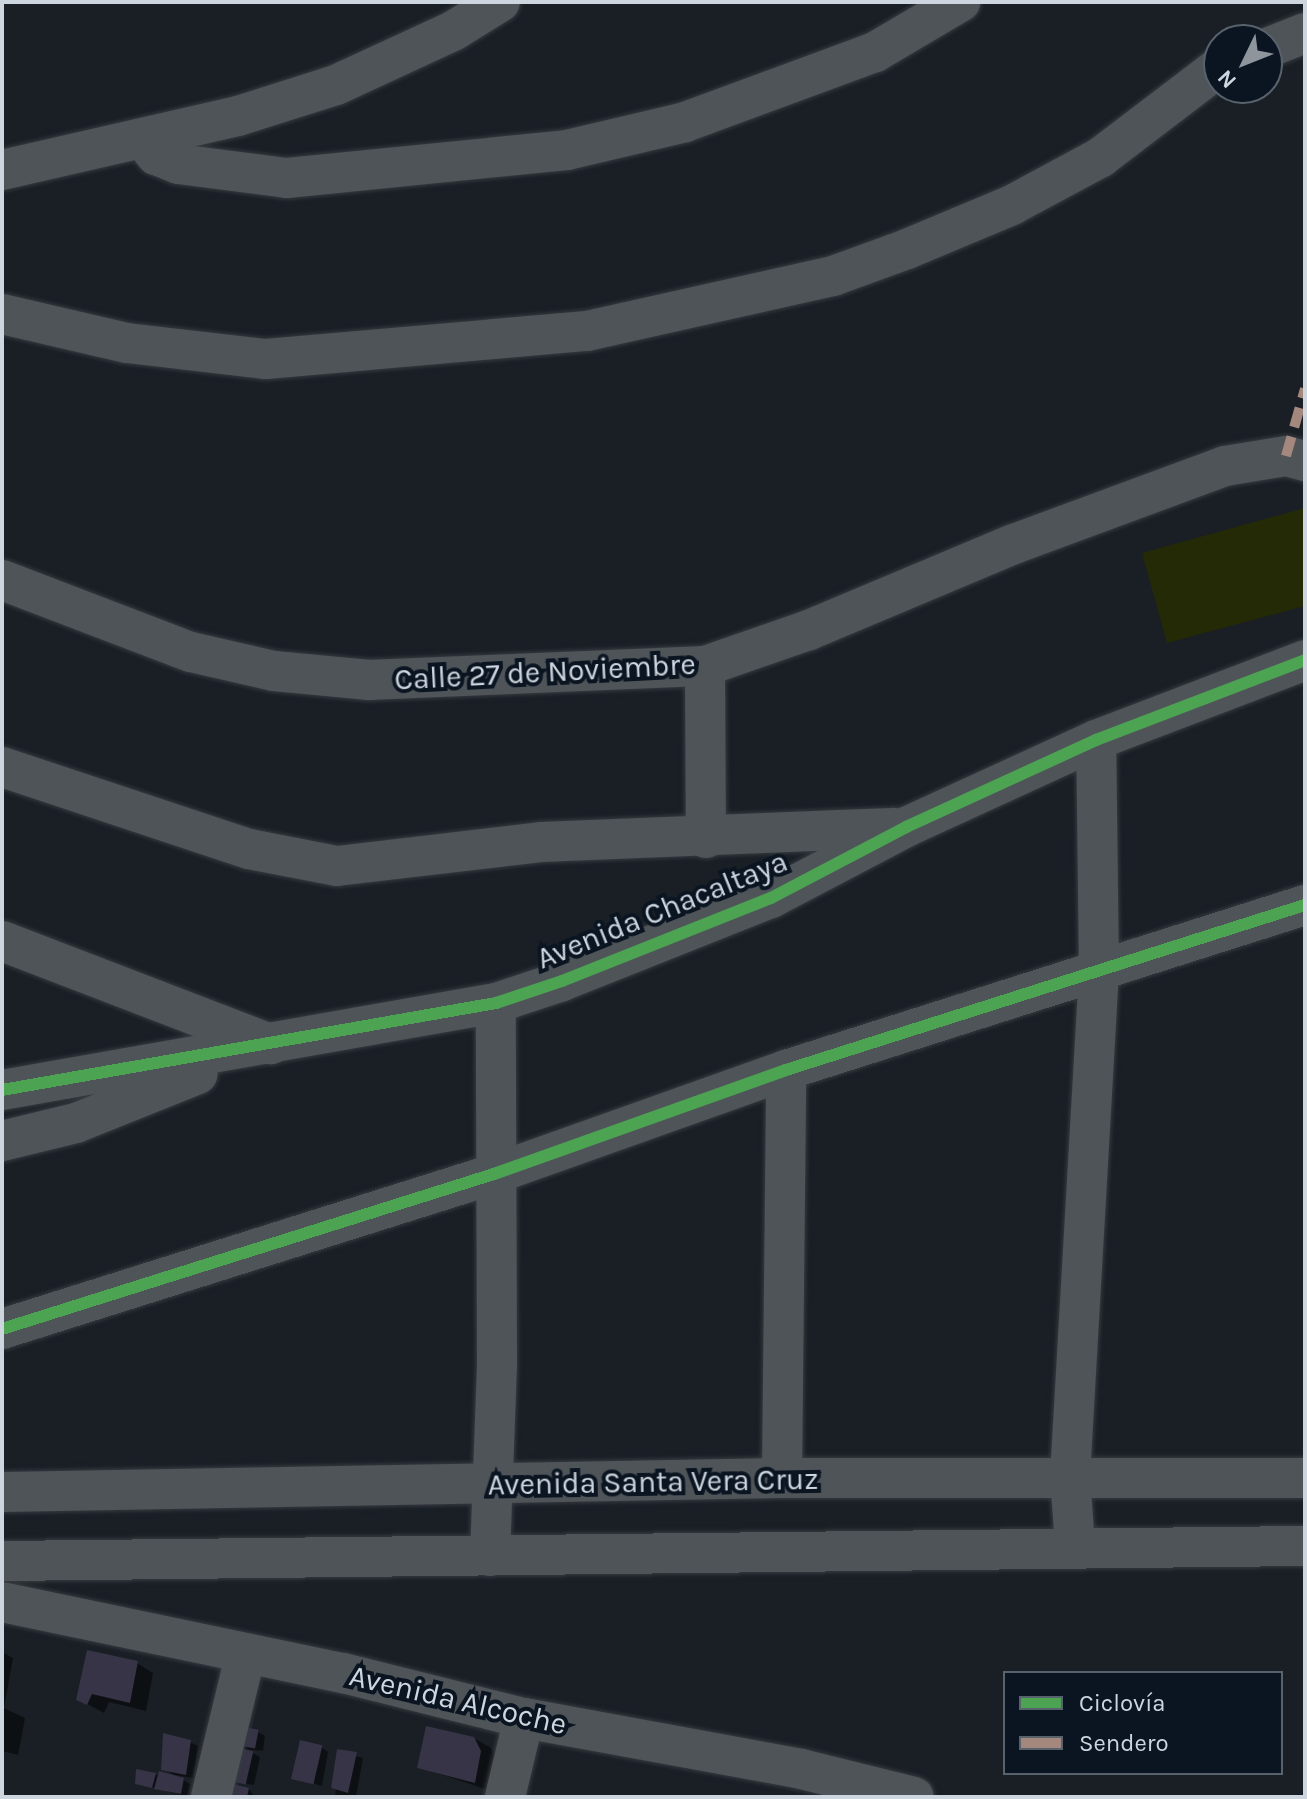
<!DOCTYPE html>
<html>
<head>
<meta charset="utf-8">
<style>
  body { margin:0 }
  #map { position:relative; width:1307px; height:1799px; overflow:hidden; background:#191f25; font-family:Karla,sans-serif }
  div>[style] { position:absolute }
  .green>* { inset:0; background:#242a06 }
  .shadow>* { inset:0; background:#0007 }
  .building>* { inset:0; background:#363446; transform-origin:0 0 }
  .roads { filter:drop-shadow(0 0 2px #363a40) drop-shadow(0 0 2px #363a40) }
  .minor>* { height:40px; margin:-20px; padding:0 20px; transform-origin:20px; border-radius:20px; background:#4f5459 }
  .quiet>* { height:10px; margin-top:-5px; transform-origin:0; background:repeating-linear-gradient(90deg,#a5887d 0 20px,transparent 0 30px) }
  .cycleway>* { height:12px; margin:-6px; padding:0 6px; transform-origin:6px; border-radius:6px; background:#4ca352 }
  span { translate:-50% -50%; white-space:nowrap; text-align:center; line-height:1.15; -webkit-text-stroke:8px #0a1521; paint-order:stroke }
  .street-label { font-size:30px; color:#cdd5de }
  .frame { position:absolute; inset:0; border:4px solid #cdd5de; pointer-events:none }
  .legend { position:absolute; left:1003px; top:1671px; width:280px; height:104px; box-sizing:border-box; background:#0a1521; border:2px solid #58626d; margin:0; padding:10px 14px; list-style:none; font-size:24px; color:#cdd5de }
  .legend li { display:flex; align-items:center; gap:16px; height:40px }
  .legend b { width:40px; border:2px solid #58626d }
  .north { position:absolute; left:1203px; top:24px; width:80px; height:80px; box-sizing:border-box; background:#0a1521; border:2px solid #58626d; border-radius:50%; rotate:227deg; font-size:22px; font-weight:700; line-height:32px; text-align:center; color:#cdd5de }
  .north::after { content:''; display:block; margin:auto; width:28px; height:36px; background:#8e959d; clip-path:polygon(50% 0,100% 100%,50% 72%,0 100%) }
</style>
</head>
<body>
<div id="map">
  <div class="green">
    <div style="clip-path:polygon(1305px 508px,1305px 606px,1167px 643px,1142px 553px)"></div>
  </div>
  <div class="shadow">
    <div style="clip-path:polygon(2px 1652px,13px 1658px,4px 1708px,25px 1718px,18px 1755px,2px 1751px)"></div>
    <div style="clip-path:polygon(137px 1663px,153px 1673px,146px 1711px,109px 1702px,104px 1713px,78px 1699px)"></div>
    <div style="clip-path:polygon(258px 1732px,265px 1736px,263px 1751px,245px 1749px,260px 1757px,254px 1785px,229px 1781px,249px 1751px,236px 1743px)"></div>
    <div style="clip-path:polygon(474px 1738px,491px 1748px,497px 1762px,491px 1791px,419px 1767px)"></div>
    <div style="clip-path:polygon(190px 1742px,198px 1746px,193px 1778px,175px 1775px,190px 1784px,188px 1797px,137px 1783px,155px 1775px,177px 1776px,163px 1769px)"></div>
    <div style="clip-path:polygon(321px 1747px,328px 1752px,322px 1786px,295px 1778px)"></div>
    <div style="clip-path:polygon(339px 1752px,363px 1758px,356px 1797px,335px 1797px)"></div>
    <div style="clip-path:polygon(223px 1783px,249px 1789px,255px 1797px,219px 1797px)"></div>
  </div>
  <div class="building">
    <div style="clip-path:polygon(87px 1650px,138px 1661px,130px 1703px,92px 1694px,87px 1705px,76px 1700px)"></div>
    <div style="left:239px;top:1726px;width:20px;height:19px;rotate:11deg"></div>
    <div style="clip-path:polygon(426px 1726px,474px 1737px,481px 1751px,475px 1783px,417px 1768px)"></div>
    <div style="clip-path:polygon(163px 1733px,191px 1740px,186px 1775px,161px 1770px)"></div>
    <div style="left:300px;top:1740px;width:23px;height:40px;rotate:13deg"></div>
    <div style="left:226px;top:1745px;width:28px;height:34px;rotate:13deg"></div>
    <div style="clip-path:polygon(337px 1749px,357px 1752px,348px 1793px,331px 1788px)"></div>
    <div style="clip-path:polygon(136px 1769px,156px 1773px,152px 1788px,135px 1784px)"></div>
    <div style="clip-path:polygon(159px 1771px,184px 1778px,181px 1794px,154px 1789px)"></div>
    <div style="clip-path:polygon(221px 1781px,249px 1788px,247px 1797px,217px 1797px)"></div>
  </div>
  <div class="roads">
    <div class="minor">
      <div style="left:1267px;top:48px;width:41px;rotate:-21.5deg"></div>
      <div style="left:143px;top:139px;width:21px;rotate:51deg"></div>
      <div style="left:156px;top:155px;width:24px;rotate:22deg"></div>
      <div style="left:178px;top:164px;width:110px;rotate:7.3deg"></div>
      <div style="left:287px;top:178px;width:281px;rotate:-5.7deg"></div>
      <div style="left:567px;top:150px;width:121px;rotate:-13.3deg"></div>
      <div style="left:685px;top:122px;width:202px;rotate:-20.2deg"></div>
      <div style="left:875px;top:52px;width:99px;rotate:-30.5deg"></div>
      <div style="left:2px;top:170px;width:242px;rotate:-12.9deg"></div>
      <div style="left:238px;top:116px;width:103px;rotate:-17.6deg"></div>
      <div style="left:336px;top:85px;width:129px;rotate:-24.8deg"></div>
      <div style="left:453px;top:31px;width:55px;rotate:-31.7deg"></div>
      <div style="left:2px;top:314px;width:128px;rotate:13.1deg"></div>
      <div style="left:127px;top:343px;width:140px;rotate:6.6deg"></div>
      <div style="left:266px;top:359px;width:322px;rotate:-5deg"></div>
      <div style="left:587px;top:331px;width:252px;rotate:-12.6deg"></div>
      <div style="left:833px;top:276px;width:79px;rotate:-20deg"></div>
      <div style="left:907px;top:249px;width:114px;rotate:-22.7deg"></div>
      <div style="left:1012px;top:205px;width:101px;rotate:-28.3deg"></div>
      <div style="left:1101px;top:157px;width:148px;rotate:-37.3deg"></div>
      <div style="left:2px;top:580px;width:202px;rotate:20.9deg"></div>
      <div style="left:191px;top:652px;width:85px;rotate:12.9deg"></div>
      <div style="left:274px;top:671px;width:96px;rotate:5.4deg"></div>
      <div style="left:370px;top:680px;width:335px;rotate:-2.4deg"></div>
      <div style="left:705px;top:666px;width:110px;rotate:-19.1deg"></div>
      <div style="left:809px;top:630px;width:222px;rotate:-22.8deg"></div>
      <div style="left:1014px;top:544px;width:225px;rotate:-20.3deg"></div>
      <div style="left:1225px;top:466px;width:62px;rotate:-9.3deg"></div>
      <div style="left:1286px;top:456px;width:20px;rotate:15deg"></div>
      <div style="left:705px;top:666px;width:172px;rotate:89.7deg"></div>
      <div style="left:2px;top:767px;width:260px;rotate:18.4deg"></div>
      <div style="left:249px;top:849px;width:90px;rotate:10.9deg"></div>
      <div style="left:337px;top:866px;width:205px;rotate:-6.7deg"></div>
      <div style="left:541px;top:842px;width:352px;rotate:-2.3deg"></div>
      <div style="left:2px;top:941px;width:288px;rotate:21deg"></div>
      <div style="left:2px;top:1090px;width:502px;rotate:-9.99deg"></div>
      <div style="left:496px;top:1003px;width:70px;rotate:-18.4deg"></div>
      <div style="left:562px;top:981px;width:225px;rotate:-21.7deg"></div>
      <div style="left:771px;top:898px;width:153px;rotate:-27.7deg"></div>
      <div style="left:906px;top:827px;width:209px;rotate:-24.6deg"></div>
      <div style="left:1096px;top:740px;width:224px;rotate:-20.9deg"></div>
      <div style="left:2px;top:1141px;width:76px;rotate:-13.7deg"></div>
      <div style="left:76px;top:1123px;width:131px;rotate:-21.9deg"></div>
      <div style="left:2px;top:1329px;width:516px;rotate:-17.49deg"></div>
      <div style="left:494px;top:1174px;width:310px;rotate:-19.6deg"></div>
      <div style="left:786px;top:1070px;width:545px;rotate:-17.64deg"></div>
      <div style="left:782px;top:1478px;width:408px;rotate:-89.4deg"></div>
      <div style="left:2px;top:1492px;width:780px;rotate:-1.03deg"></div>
      <div style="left:782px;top:1478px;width:523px"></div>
      <div style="left:1075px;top:1546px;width:69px;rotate:-94.1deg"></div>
      <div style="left:1070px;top:1477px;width:507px;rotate:-86.72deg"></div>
      <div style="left:1099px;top:971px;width:231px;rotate:-90.7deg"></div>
      <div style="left:490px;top:1556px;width:190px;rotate:-87.9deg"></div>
      <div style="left:497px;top:1366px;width:363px;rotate:-90.2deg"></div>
      <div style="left:2px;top:1561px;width:1303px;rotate:-0.66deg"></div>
      <div style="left:2px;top:1602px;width:348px;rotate:11.8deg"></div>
      <div style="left:343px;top:1673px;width:187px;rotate:14deg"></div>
      <div style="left:524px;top:1718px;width:282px;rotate:10.4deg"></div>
      <div style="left:801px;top:1769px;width:116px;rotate:13.9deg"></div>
      <div style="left:211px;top:1797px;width:145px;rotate:-76.4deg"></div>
      <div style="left:505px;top:1797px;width:81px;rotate:-76.5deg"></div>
    </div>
  </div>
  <div class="quiet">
    <div style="left:1286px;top:456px;width:70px;rotate:-74.2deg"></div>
  </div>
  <div class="cycleway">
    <div style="left:2px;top:1090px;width:502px;rotate:-9.99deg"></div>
    <div style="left:496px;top:1003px;width:70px;rotate:-18.4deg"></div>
    <div style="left:562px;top:981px;width:225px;rotate:-21.7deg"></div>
    <div style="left:771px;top:898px;width:153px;rotate:-27.7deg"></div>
    <div style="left:906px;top:827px;width:209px;rotate:-24.6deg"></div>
    <div style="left:1096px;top:740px;width:224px;rotate:-20.9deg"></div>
    <div style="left:2px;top:1329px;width:516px;rotate:-17.49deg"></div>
    <div style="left:494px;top:1174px;width:310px;rotate:-19.6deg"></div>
    <div style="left:786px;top:1070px;width:545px;rotate:-17.64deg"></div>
  </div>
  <div class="street-label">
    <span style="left:545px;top:672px;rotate:-3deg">Calle 27 de Noviembre</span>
    <span style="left:662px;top:910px;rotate:-22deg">Avenida Chacaltaya</span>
    <span style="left:653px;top:1482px;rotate:-1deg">Avenida Santa Vera Cruz</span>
    <span style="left:458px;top:1700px;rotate:13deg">Avenida Alcoche</span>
  </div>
  <div class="frame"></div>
  <ul class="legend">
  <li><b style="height:10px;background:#4ca352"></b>Ciclovía</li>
  <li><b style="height:10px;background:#a5887d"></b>Sendero</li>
  </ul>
  <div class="north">N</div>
</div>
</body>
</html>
